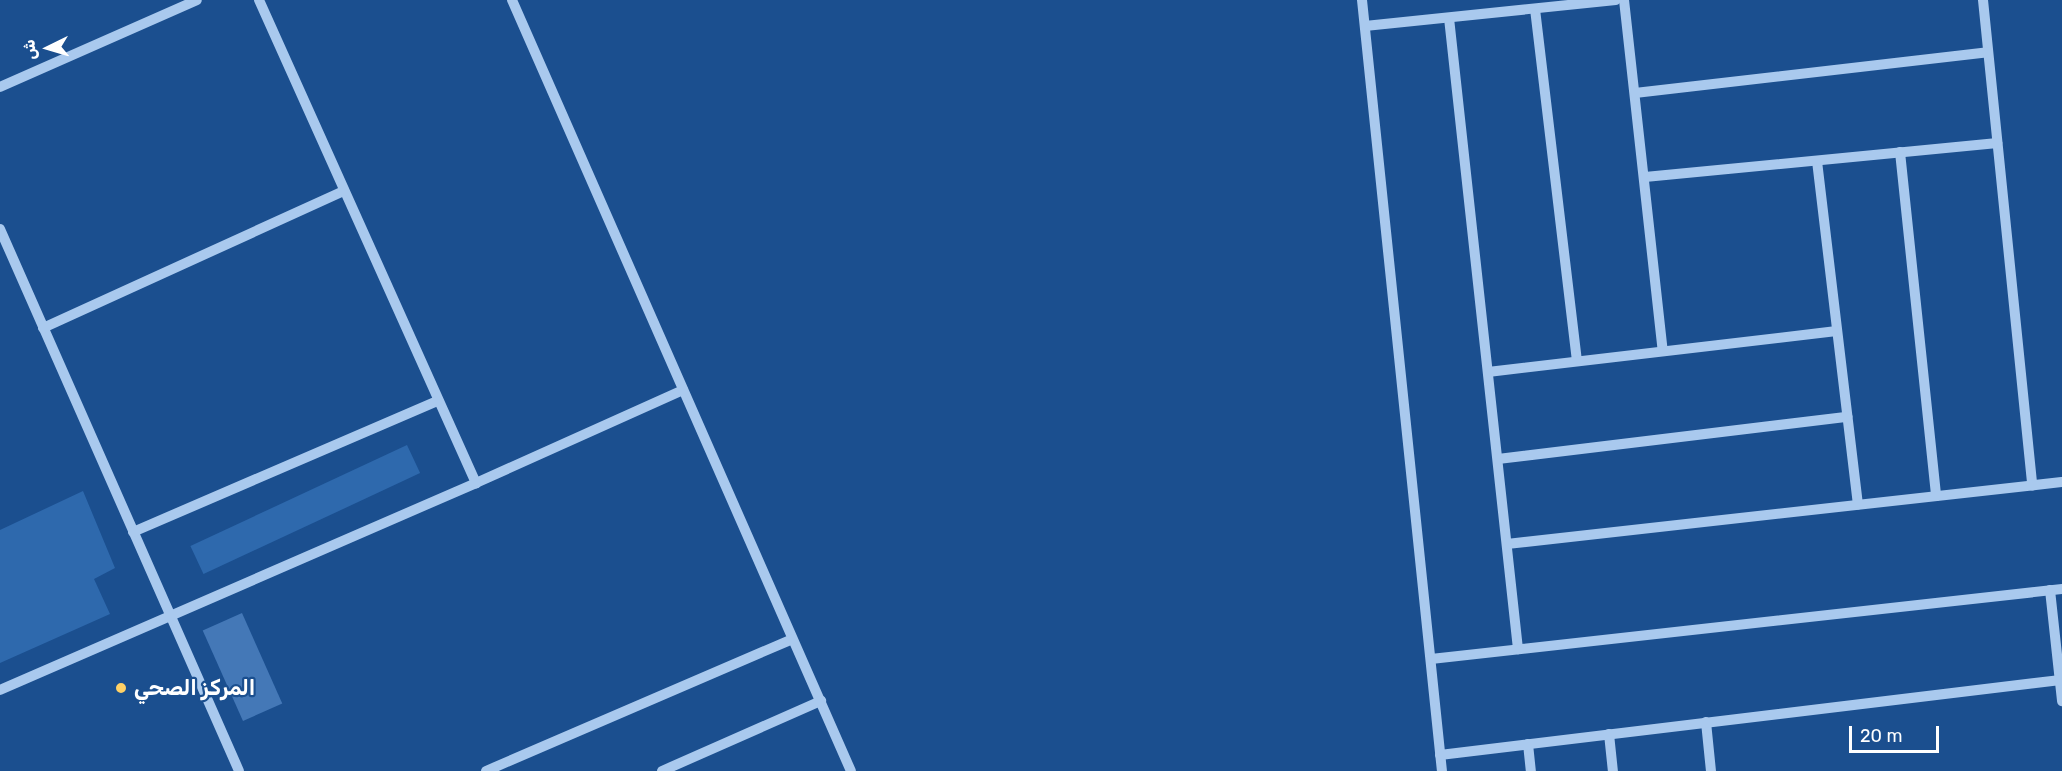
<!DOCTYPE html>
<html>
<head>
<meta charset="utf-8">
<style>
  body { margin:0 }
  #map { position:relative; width:2062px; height:771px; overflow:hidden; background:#1b4f8f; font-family:Rubik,"Noto Naskh Arabic",sans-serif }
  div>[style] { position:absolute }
  .green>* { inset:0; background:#2e69ad; transform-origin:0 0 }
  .building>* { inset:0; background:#4478b7; transform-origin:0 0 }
  .minor>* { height:10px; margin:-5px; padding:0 5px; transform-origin:5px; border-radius:5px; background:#a9c9ee }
  .dots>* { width:16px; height:16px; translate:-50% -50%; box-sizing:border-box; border:3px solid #1b4f8f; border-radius:50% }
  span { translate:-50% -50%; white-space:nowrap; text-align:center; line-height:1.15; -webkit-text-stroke:4.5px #1b4f8f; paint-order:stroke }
  .poi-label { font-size:21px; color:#fff; font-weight:700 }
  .left { translate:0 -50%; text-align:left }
  .north { position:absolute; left:18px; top:18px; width:60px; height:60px; -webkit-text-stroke:4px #1b4f8f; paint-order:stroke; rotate:265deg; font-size:16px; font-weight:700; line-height:24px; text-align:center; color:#fff }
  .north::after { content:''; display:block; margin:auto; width:21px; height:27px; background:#fff; clip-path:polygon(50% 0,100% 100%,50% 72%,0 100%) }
  .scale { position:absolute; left:1849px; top:726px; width:90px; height:27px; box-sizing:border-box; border:3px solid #fff; border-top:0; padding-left:8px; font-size:18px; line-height:21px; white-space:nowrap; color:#fff; -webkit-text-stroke:4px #1b4f8f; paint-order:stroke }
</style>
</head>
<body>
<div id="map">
  <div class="green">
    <div style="left:407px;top:445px;width:31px;height:239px;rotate:65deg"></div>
    <div style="clip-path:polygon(83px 491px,115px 568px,94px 579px,110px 614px,0 663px,0 530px)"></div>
  </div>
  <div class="building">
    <div style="left:242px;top:613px;width:99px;height:43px;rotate:66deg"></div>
  </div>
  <div class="minor">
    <div style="left:259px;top:0;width:530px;rotate:65.81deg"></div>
    <div style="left:476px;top:483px;width:227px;rotate:-24.2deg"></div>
    <div style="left:512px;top:0;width:842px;rotate:66.27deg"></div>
    <div style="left:1362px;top:0;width:775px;rotate:84.08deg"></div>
    <div style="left:1624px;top:0;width:353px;rotate:83.7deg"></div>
    <div style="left:1983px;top:0;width:488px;rotate:84.2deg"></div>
    <div style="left:1535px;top:9px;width:354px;rotate:83.2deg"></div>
    <div style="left:1449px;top:18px;width:635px;rotate:83.76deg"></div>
    <div style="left:1365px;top:26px;width:252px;rotate:-5.9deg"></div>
    <div style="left:0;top:87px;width:215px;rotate:-23.8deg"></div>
    <div style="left:1635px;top:93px;width:355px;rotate:-6.6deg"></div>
    <div style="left:1900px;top:152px;width:346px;rotate:84deg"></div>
    <div style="left:1817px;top:161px;width:346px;rotate:83.2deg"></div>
    <div style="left:1645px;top:177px;width:354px;rotate:-5.5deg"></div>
    <div style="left:0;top:229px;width:592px;rotate:66.2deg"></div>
    <div style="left:43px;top:328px;width:331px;rotate:-24.5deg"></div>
    <div style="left:1488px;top:372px;width:351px;rotate:-6.7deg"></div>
    <div style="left:1498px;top:459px;width:352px;rotate:-6.9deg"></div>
    <div style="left:133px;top:532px;width:331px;rotate:-23.3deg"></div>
    <div style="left:1507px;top:544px;width:558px;rotate:-6.37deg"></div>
    <div style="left:2050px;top:590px;width:112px;rotate:83.8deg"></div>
    <div style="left:1431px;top:659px;width:635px;rotate:-6.33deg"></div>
    <div style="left:0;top:690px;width:519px;rotate:-23.5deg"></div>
    <div style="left:1706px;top:722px;width:49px;rotate:84.2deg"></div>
    <div style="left:1609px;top:734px;width:37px;rotate:84deg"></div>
    <div style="left:1528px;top:744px;width:27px;rotate:84deg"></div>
    <div style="left:1440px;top:755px;width:625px;rotate:-6.9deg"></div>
    <div style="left:486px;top:771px;width:333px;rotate:-23.3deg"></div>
    <div style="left:662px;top:771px;width:174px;rotate:-23.8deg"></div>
  </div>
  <div class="dots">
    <div style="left:121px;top:688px;background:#ffd166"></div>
  </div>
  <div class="poi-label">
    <span class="left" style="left:134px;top:688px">المركز الصحي</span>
  </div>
  <div class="north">ش</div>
  <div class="scale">20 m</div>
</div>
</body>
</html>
